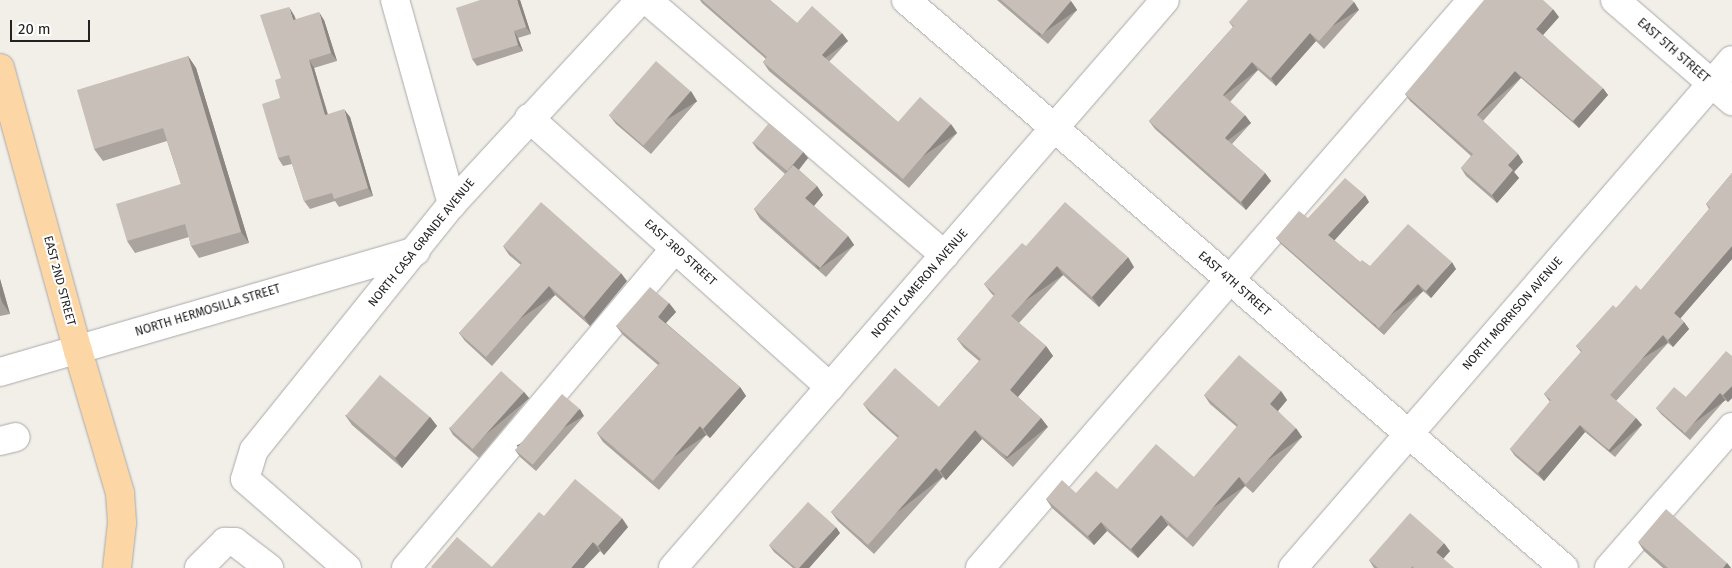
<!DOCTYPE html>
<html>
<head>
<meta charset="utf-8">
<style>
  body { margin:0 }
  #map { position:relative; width:1732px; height:568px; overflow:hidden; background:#f2efe9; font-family:"Fira Sans",sans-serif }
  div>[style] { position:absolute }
  .roads { filter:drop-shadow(0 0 1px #a9a9a9) drop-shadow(0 0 1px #a9a9a9) }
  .minor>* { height:28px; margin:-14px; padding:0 14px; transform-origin:14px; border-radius:14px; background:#fff }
  .major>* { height:28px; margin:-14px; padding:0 14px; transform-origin:14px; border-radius:14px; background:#fcd6a4 }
  .wall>* { inset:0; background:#aba49e }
  .shaded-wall>* { inset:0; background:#8b8681; transform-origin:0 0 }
  .building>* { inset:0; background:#c7bfb8; transform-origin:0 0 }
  span { translate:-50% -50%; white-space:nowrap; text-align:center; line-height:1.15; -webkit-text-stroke:4px #fff; paint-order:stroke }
  .street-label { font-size:12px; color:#222 }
  .scale { position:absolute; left:10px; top:20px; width:80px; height:22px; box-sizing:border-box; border:2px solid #222; border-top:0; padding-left:6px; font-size:15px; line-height:18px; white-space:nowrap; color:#222; -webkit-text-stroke:4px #fff; paint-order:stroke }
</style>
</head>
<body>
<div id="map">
  <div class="roads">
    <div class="minor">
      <div style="left:395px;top:0;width:212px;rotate:74.4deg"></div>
      <div style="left:647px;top:0;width:392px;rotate:40.6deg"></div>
      <div style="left:906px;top:0;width:869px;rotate:40.8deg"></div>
      <div style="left:1615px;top:0;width:155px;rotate:40.8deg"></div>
      <div style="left:529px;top:118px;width:404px;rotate:41.8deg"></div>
      <div style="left:0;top:372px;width:433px;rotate:-16.2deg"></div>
      <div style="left:0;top:441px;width:16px;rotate:-14deg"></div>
      <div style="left:199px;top:568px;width:37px;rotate:-45deg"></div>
      <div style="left:225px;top:542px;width:10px"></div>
      <div style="left:235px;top:542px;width:43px;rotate:37.4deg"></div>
      <div style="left:347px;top:568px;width:135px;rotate:-138.9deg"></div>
      <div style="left:245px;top:479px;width:30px;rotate:-73deg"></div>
      <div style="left:254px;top:450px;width:316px;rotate:-51.2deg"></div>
      <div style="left:452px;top:204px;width:277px;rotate:-47.3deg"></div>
      <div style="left:406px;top:568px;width:417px;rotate:-49.9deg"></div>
      <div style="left:673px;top:568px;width:751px;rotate:-49.1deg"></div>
      <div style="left:980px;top:568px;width:751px;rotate:-49.1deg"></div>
      <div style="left:1293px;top:568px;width:671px;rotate:-49.17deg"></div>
      <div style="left:1609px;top:568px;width:187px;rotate:-48.9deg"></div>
    </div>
    <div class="major">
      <div style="left:0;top:68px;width:294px;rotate:74.6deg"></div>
      <div style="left:78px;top:351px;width:148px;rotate:73.5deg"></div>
      <div style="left:120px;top:493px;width:30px;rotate:86deg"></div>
      <div style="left:122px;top:523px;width:45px;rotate:96.3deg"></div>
    </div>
  </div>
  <div class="wall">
    <div style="clip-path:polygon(520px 0,531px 34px,518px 38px,523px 51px,477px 66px,472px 59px)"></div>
    <div style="clip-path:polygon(700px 0,770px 0,797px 23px,848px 41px,829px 62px,898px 122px,957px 133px,909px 188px,769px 71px,763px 62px,766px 59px,702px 3px)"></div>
    <div style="clip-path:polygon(997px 0,1070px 0,1077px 10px,1048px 44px)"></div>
    <div style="clip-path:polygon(1354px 2px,1359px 10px,1324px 49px,1316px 41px,1276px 86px,1258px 70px,1230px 102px,1251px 123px,1232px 144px,1265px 173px,1271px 181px,1246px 210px,1155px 129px,1149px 121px,1233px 27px,1229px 22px)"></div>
    <div style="clip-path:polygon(294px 15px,296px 19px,324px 20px,337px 61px,314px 68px,328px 114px,350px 117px,373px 196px,339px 207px,335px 201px,310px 209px,304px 201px,292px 164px,283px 166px,278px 158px,281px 78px)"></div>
    <div style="clip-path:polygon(1559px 17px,1543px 35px,1608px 95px,1579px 128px,1521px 78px,1483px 121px,1518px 154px,1523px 162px,1514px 172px,1519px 178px,1497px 203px,1466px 176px,1461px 168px,1471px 156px,1410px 101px,1405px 94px)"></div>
    <div style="clip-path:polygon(188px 56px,196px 68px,249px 243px,199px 258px,191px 246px,189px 237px,135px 253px,127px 241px,181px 184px,167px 141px,103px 161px,94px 149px)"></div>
    <div style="clip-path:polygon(697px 101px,651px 154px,616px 124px,609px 115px)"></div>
    <div style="clip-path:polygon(752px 142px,803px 152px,808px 158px,799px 170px,817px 186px,823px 195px,814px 206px,848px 236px,854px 245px,826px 277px,760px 219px,754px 209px,785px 174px,757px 149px)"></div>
    <div style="clip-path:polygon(1732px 173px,1732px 259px,1680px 318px,1684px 322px,1689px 329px,1673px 347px,1668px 343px,1616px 401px,1636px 418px,1642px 425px,1615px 457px,1585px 432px,1544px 481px,1515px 456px,1510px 449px,1550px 402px,1544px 394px,1581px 352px,1576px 346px,1616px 308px,1641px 290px,1709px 209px,1706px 204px)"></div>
    <div style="clip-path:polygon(1369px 202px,1334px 240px,1360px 262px,1370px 266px,1456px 269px,1431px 298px,1423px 291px,1384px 335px,1281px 244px,1276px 238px,1308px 218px)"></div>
    <div style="clip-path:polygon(503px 246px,627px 281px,590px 326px,555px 295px,492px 366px,465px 341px,459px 333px,521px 265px,509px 255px)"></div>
    <div style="clip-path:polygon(1026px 246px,1134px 267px,1099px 307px,1063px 275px,1019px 323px,1046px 346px,1053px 356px,1018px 397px,1041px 418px,1048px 427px,1013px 467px,982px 439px,946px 480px,943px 477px,874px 554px,838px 521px,831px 512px,898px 438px,870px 413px,863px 404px,939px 407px,979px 361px,964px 348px,957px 339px,994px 296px,991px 293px,984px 284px)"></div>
    <div style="clip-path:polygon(0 279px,10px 314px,0 316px)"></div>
    <div style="clip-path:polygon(669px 303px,676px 312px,666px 323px,740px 387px,746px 396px,710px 438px,706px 435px,659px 490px,603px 442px,597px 433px,658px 365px,623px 335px,616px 326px)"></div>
    <div style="clip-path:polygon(1732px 356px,1732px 398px,1728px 402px,1725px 400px,1690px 440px,1661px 414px,1656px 408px,1686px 397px)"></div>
    <div style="clip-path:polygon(1281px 391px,1287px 400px,1278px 411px,1302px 437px,1253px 493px,1245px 486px,1193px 547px,1168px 525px,1138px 558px,1107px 531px,1094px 545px,1052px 508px,1046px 499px,1076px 493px,1117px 489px,1194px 477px,1237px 427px,1210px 404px,1204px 395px)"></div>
    <div style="clip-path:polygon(524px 392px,529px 398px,479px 458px,453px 435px,449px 428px)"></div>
    <div style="clip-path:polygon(345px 415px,430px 417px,437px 426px,402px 468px,352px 425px)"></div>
    <div style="clip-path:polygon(584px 416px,536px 471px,520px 457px,515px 450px)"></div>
    <div style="clip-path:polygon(544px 516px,628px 527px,604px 555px,600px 551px,492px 567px)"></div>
    <div style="clip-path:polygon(840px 533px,809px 568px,793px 568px,774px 552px,769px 545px)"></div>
    <div style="clip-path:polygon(1638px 542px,1727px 563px,1731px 568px,1663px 568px,1644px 551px)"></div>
    <div style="clip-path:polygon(1450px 551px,1443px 559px,1454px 568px,1374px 568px,1369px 560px)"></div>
  </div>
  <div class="shaded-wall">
    <div style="clip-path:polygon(517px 0,520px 0,531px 34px,526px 27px)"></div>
    <div style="left:1071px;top:1px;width:11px;height:45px;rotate:56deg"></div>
    <div style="left:1354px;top:2px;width:9px;height:52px;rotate:58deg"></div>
    <div style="clip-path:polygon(289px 7px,294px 15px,298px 28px,293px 20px)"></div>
    <div style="clip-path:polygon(1553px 9px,1559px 17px,1542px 36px,1536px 29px)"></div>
    <div style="clip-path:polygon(319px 12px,324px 20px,337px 61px,331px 53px)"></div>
    <div style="clip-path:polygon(514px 31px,518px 38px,523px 51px,518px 45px)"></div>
    <div style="left:842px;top:33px;width:10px;height:30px;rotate:53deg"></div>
    <div style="clip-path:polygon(1310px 33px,1316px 41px,1276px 86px,1271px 78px)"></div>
    <div style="clip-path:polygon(188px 56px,196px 68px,249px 243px,241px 232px)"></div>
    <div style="clip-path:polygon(309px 60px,314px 68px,330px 123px,325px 115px)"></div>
    <div style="left:1252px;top:62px;width:10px;height:44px;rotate:53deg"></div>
    <div style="left:1515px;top:71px;width:9px;height:58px;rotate:49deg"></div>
    <div style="clip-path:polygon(1603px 88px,1608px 95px,1579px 128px,1573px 121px)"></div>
    <div style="left:691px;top:91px;width:12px;height:72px;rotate:59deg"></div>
    <div style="clip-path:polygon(344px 109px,350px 117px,373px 196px,368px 188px)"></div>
    <div style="left:1245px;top:115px;width:10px;height:30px;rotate:53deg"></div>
    <div style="left:951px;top:124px;width:11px;height:73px;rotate:56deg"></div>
    <div style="clip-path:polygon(803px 152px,808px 158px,791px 179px,786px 172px)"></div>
    <div style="clip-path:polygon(1518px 154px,1523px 162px,1514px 172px,1519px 178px,1497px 203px,1492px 195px,1508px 165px)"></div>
    <div style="clip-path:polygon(1265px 173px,1271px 181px,1246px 210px,1241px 202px)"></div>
    <div style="clip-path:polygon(817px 186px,823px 195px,812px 208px,805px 198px)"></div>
    <div style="clip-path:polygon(1365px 195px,1369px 202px,1333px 242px,1328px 235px)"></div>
    <div style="left:848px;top:236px;width:11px;height:43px;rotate:56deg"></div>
    <div style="clip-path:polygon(1732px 246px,1732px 259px,1679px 320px,1674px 313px)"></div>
    <div style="clip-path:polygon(1128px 257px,1134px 267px,1099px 307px,1092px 297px)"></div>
    <div style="clip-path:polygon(1452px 262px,1456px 269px,1431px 298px,1426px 291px)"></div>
    <div style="left:1057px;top:266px;width:11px;height:68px;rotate:56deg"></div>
    <div style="clip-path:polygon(621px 273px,627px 281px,590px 326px,584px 317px)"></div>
    <div style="clip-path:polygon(0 279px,10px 314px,2px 302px,0 295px)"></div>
    <div style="left:1418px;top:284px;width:9px;height:59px;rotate:54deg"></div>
    <div style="left:549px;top:286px;width:11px;height:95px;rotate:56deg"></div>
    <div style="clip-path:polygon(669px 303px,676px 312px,664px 325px,658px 317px)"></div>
    <div style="clip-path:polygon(1684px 322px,1689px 329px,1673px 347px,1668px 340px)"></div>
    <div style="left:1663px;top:335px;width:9px;height:80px;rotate:58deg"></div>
    <div style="clip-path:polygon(1046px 346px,1053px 356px,1016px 399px,1010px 390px)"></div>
    <div style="clip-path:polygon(1732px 386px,1732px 398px,1728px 402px,1723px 395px)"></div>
    <div style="clip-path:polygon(740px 387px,746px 396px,710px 438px,703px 429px)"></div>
    <div style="clip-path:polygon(1281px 391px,1287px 400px,1276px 413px,1270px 404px)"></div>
    <div style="left:524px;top:392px;width:8px;height:77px;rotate:50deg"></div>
    <div style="left:1720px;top:393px;width:9px;height:53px;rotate:54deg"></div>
    <div style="left:580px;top:409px;width:8px;height:73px;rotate:60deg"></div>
    <div style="clip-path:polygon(430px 417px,437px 426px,402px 468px,395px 458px)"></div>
    <div style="left:1041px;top:418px;width:11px;height:52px;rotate:52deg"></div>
    <div style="left:1636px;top:418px;width:9px;height:42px;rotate:49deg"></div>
    <div style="clip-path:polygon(1580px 425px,1585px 432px,1544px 481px,1538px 473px)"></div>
    <div style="left:700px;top:426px;width:11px;height:72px;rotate:56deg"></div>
    <div style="left:1296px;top:428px;width:11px;height:75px;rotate:56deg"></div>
    <div style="clip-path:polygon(975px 430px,982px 439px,946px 480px,940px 471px)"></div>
    <div style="left:936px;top:468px;width:11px;height:103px;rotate:52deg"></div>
    <div style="left:1239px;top:477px;width:11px;height:80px;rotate:56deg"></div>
    <div style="clip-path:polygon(1161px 515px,1168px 525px,1138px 558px,1131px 549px)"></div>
    <div style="clip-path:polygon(622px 518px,628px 527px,604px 555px,598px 546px)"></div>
    <div style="clip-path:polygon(1101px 522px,1107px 531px,1094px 545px,1088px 536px)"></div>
    <div style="clip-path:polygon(836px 527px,840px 533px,809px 568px,799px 568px)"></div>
    <div style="clip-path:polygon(593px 542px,600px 551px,584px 568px,571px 568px)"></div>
    <div style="clip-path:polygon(1444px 543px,1450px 551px,1441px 561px,1436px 552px)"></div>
    <div style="clip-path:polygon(1727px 563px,1731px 568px,1723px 568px)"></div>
  </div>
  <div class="building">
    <div style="clip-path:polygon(480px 0,517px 0,526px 27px,514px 31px,518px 45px,472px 59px,456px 8px)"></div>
    <div style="clip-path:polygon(702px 0,770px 0,797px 23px,812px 6px,842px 33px,822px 55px,898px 122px,920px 97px,951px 124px,903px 179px,763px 62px,767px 57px)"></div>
    <div style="clip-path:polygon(1001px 0,1070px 0,1071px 1px,1042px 35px)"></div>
    <div style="clip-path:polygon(1248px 0,1352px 0,1354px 2px,1319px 41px,1310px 33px,1271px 78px,1252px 62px,1223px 95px,1245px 115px,1225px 138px,1265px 173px,1241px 202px,1149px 121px,1234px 26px,1229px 22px)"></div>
    <div style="clip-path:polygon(1484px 0,1543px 0,1553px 9px,1536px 29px,1603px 88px,1573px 121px,1515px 71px,1477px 115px,1518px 154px,1508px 165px,1513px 170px,1492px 195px,1461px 168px,1473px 154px,1405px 94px)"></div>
    <div style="clip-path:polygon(289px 7px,293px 20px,319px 12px,331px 53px,309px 60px,325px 115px,344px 109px,368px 188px,334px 199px,332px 193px,304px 201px,289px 155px,278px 158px,262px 104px,280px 98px,275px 80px,281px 78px,260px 15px)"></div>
    <div style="clip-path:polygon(188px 56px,241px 232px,191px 246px,185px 224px,127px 241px,116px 204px,181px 184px,163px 128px,94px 149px,77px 90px)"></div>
    <div style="left:656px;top:61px;width:46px;height:72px;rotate:41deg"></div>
    <div style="left:769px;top:123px;width:45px;height:25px;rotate:40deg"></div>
    <div style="clip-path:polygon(793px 165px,817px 186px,805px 198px,848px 236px,820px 268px,754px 209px)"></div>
    <div style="clip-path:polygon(1732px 173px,1732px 246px,1674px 313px,1684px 322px,1668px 340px,1663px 335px,1610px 395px,1636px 418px,1609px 450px,1580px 425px,1538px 473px,1510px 449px,1551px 400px,1544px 394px,1582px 351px,1576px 346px,1613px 305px,1616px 308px,1636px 285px,1641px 290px,1710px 208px,1706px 204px)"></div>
    <div style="clip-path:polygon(1345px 178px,1365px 195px,1328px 235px,1360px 262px,1362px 260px,1370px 266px,1408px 224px,1452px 262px,1426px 291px,1418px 284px,1379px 328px,1276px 238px,1299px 211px,1308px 218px)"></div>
    <div style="clip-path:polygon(541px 202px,621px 273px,584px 317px,549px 286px,486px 357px,459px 333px,522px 263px,503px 246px)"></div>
    <div style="clip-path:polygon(1065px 202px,1128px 257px,1092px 297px,1057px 266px,1011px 316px,1046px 346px,1010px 390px,1041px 418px,1007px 457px,975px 430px,940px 471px,936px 468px,868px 545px,831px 512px,899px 436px,863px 404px,895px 368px,939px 407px,981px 359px,957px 339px,995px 294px,984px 284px,1022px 243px,1026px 246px)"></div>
    <div style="clip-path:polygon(650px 287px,669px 303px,658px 317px,740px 387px,703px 429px,700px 426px,653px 481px,597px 433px,660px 363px,616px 326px)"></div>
    <div style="clip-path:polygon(1726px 351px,1732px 356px,1732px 386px,1723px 395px,1720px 393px,1685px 433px,1656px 408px,1674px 387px,1686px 397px)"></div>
    <div style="clip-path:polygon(1239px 355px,1281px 391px,1270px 404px,1296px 428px,1246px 484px,1239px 477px,1187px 538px,1161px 515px,1131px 549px,1101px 522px,1088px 536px,1046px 499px,1062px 480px,1076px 493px,1096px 471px,1117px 489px,1156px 444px,1194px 477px,1238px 425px,1204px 395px)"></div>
    <div style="left:501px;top:371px;width:31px;height:77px;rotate:42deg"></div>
    <div style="left:380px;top:375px;width:65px;height:53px;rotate:40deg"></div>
    <div style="left:562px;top:394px;width:23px;height:73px;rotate:40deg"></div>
    <div style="clip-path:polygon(575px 479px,622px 518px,598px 546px,593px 542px,571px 568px,432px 568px,431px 567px,457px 537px,492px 567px,539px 512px,544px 516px)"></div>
    <div style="clip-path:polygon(808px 502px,836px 527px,799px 568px,796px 568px,769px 545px)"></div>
    <div style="clip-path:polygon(1666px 509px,1727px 563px,1723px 568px,1668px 568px,1638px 542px)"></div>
    <div style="clip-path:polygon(1410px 513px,1444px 543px,1436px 552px,1454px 568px,1414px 568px,1412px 566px,1411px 568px,1378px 568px,1369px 560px)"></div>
  </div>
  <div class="street-label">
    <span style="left:1673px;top:51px;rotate:41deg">EAST 5TH STREET</span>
    <span style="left:422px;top:243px;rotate:-51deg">NORTH CASA GRANDE AVENUE</span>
    <span style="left:680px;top:253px;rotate:42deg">EAST 3RD STREET</span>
    <span style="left:59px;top:281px;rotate:75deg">EAST 2ND STREET</span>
    <span style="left:920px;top:284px;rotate:-49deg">NORTH CAMERON AVENUE</span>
    <span style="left:1234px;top:284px;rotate:41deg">EAST 4TH STREET</span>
    <span style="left:208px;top:311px;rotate:-17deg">NORTH HERMOSILLA STREET</span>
    <span style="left:1513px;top:314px;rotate:-49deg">NORTH MORRISON AVENUE</span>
  </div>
  <div class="scale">20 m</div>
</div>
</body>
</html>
